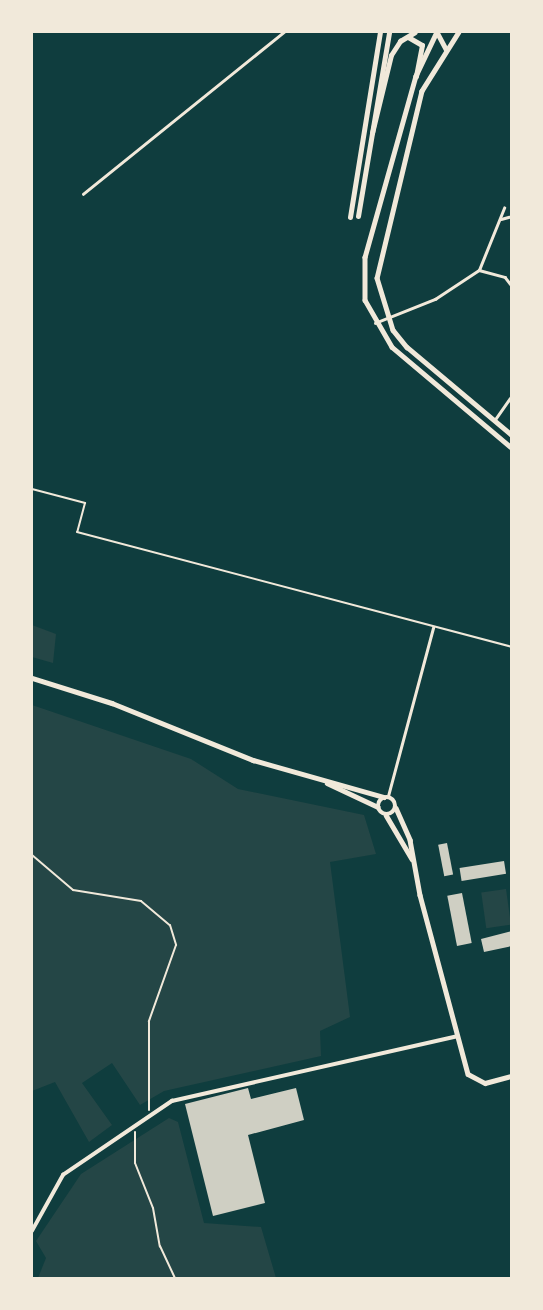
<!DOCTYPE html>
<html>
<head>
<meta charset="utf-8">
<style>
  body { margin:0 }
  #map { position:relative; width:543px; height:1310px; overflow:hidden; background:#0f3d3e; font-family:"PT Sans Narrow",sans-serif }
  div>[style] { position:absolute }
  .green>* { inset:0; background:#244646; transform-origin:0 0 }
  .building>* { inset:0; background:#cfcfc3; transform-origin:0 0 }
  .path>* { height:2px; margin:-1px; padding:0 1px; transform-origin:1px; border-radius:1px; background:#f1e9da }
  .service>* { height:2px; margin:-1px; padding:0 1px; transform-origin:1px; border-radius:1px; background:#f1e9da }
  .minor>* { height:2.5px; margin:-1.25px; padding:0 1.25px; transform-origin:1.25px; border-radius:1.25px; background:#f1e9da }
  .tertiary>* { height:3.5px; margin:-1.75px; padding:0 1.75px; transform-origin:1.75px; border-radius:1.75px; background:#f1e9da }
  .secondary>* { height:4.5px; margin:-2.25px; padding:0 2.25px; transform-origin:2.25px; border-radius:2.25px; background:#f1e9da }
  .secondary>.ring { margin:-2.25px; padding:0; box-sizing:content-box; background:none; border:4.5px solid #f1e9da; border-radius:50% }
  .primary>* { height:4.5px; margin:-2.25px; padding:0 2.25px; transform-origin:2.25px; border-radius:2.25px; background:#f1e9da }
  .trunk>* { height:5px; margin:-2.5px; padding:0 2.5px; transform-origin:2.5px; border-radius:2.5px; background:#f1e9da }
  span { translate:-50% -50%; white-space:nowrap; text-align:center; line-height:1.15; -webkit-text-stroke:7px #f1e9da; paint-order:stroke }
  .frame { position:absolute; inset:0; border:33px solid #f1e9da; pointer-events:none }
</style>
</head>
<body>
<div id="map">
  <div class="green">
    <div style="clip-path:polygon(32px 625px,56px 634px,53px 663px,32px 657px)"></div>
    <div style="clip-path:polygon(32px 705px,191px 759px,238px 789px,364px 815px,376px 854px,330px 862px,350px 1017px,320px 1031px,321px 1056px,164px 1091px,140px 1105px,112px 1063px,82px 1083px,112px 1125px,89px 1142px,55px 1082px,32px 1091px)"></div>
    <div style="left:506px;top:889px;width:36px;height:25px;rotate:82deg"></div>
    <div style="clip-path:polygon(169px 1118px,178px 1122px,204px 1223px,261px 1227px,276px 1278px,38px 1278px,46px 1258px,36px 1241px,81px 1174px)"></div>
  </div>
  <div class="building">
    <div style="left:447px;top:843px;width:32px;height:9px;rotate:79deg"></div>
    <div style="left:504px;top:861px;width:13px;height:45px;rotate:81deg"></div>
    <div style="left:462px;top:893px;width:51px;height:15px;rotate:79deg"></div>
    <div style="clip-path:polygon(512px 931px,512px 946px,484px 952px,481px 939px)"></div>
    <div style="clip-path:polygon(248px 1088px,251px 1099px,296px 1088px,304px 1120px,248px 1135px,265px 1203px,213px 1216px,185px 1104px)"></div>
  </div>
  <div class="path">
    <div style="left:32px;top:855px;width:54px;rotate:40.5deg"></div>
    <div style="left:73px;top:890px;width:69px;rotate:9.2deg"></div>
    <div style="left:141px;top:901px;width:38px;rotate:40deg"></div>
    <div style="left:170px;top:925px;width:21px;rotate:73deg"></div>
    <div style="left:176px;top:945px;width:81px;rotate:109.6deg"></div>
    <div style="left:149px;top:1021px;width:89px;rotate:90deg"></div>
    <div style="left:135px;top:1132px;width:31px;rotate:90deg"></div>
    <div style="left:135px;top:1163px;width:48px;rotate:68.2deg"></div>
    <div style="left:153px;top:1208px;width:39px;rotate:80deg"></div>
    <div style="left:160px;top:1246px;width:35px;rotate:65deg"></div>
  </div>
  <div class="service">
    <div style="left:32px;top:489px;width:55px;rotate:14.8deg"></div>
    <div style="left:85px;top:503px;width:30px;rotate:105deg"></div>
    <div style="left:77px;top:532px;width:450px;rotate:14.8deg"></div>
  </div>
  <div class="minor">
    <div style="left:83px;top:194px;width:258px;rotate:-38.9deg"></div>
    <div style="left:501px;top:219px;width:11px;rotate:-15deg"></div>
    <div style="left:479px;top:270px;width:27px;rotate:15deg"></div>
    <div style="left:505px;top:277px;width:11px;rotate:52deg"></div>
    <div style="left:375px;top:323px;width:65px;rotate:-21.8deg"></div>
    <div style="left:435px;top:299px;width:53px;rotate:-33.4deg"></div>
    <div style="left:479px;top:270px;width:67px;rotate:-68deg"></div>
    <div style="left:494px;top:421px;width:32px;rotate:-55deg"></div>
    <div style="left:388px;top:796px;width:174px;rotate:-75deg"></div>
  </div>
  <div class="tertiary">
    <div style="left:32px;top:1231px;width:64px;rotate:-61deg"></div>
    <div style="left:63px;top:1175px;width:132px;rotate:-34.2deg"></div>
    <div style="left:172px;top:1101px;width:292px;rotate:-12.8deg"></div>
  </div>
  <div class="secondary">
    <div style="left:437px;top:32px;width:49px;rotate:115.5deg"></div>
    <div style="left:416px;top:76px;width:188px;rotate:105.7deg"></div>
    <div style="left:365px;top:257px;width:43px;rotate:90deg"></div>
    <div style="left:365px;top:300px;width:54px;rotate:60.1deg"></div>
    <div style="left:392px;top:347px;width:157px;rotate:40.1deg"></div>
    <div style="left:459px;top:32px;width:70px;rotate:122.1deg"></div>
    <div style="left:422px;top:91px;width:192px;rotate:103.5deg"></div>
    <div style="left:377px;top:278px;width:54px;rotate:72.9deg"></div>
    <div style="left:393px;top:330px;width:22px;rotate:51deg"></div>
    <div style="left:407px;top:347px;width:137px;rotate:40deg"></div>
    <div style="left:32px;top:678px;width:84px;rotate:17.4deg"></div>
    <div style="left:112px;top:703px;width:152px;rotate:22deg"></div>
    <div style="left:253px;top:760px;width:136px;rotate:15.8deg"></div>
    <div style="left:327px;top:783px;width:56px;rotate:25.2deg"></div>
    <div class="ring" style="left:378px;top:797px;width:13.5px;height:13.5px"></div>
    <div style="left:396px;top:808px;width:35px;rotate:66deg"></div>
    <div style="left:410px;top:840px;width:56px;rotate:79.7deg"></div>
    <div style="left:420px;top:895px;width:185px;rotate:75deg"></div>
    <div style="left:468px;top:1074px;width:19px;rotate:28deg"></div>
    <div style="left:485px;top:1083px;width:28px;rotate:-15deg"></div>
    <div style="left:386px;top:815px;width:51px;rotate:59.4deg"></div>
  </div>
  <div class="primary">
    <div style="left:437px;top:32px;width:19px;rotate:62deg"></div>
  </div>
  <div class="trunk">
    <div style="left:408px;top:37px;width:16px;rotate:30deg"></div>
    <div style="left:422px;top:45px;width:32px;rotate:101deg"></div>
    <div style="left:372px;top:133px;width:80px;rotate:-76.3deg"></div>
    <div style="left:391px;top:55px;width:17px;rotate:-57deg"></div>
    <div style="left:400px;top:41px;width:17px;rotate:-31deg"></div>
    <div style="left:358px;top:216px;width:187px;rotate:-80.4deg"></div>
    <div style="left:350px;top:217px;width:187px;rotate:-80.8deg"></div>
  </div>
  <div class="frame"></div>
</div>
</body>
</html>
